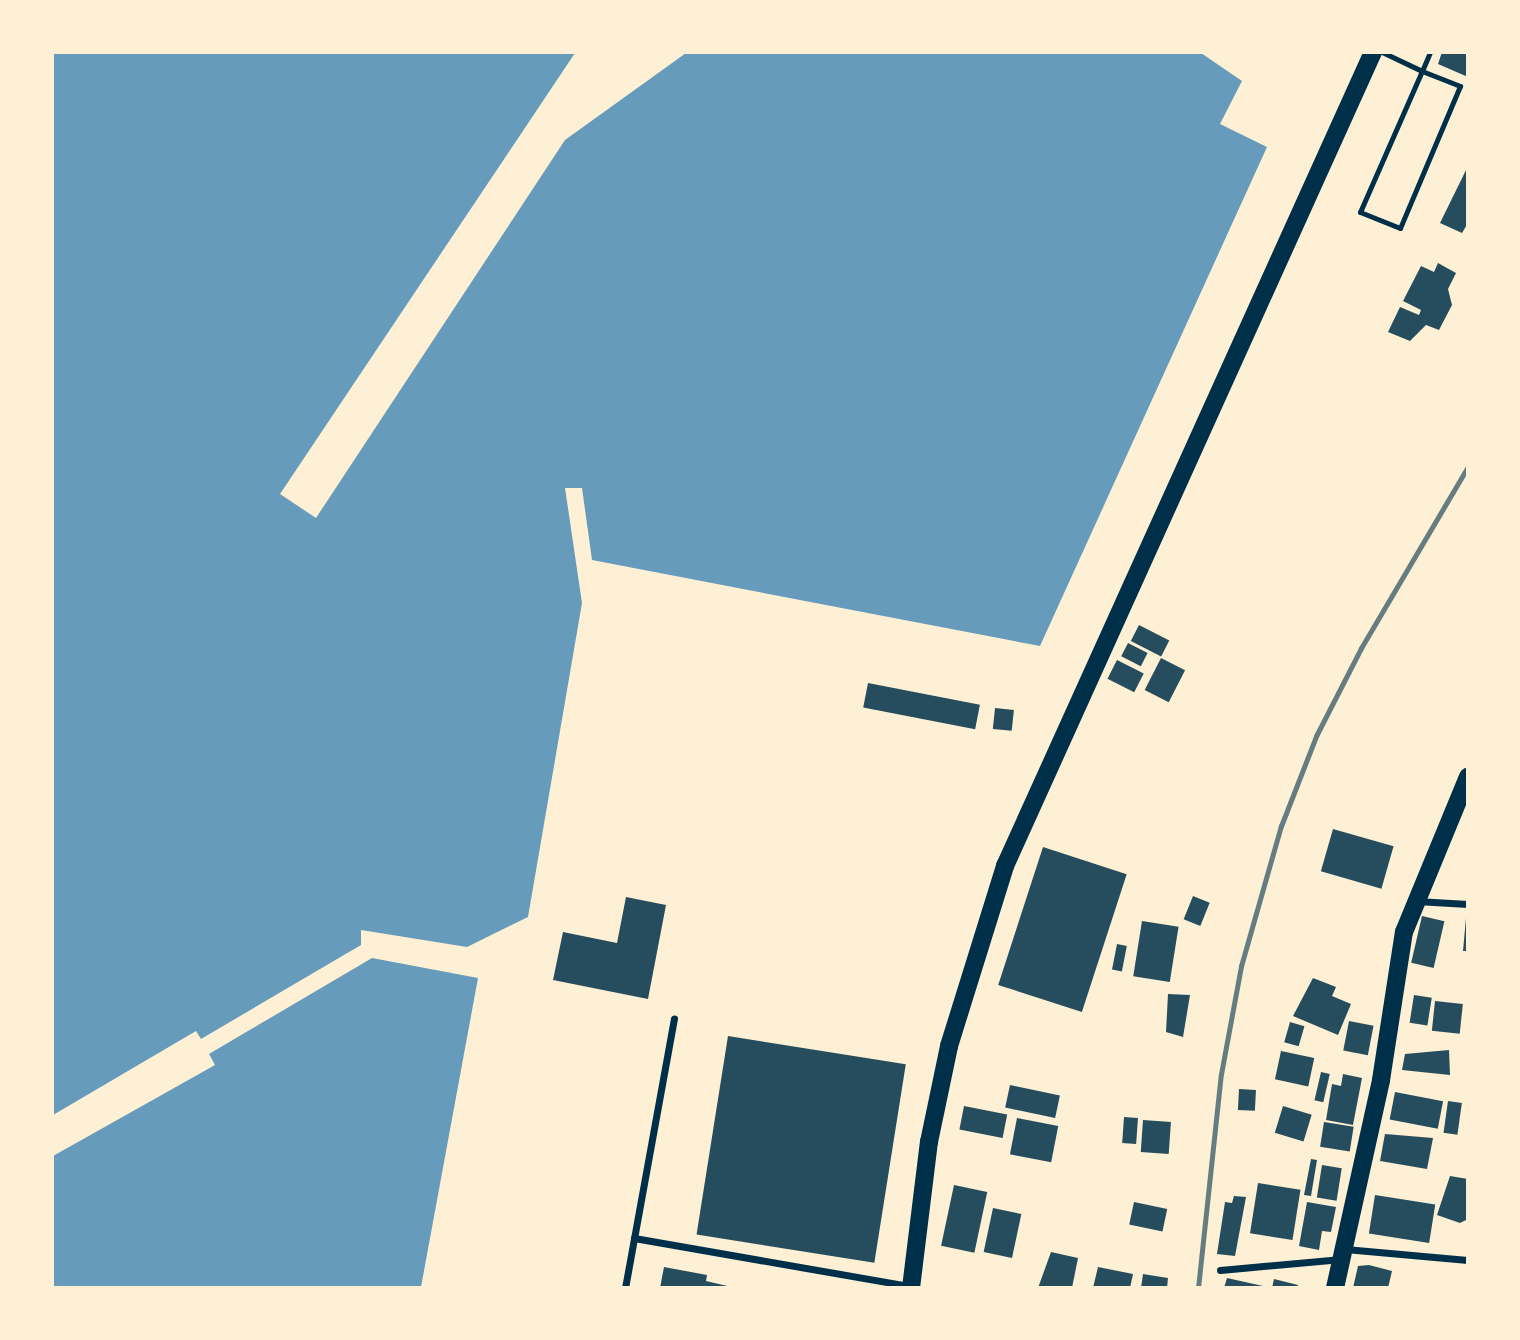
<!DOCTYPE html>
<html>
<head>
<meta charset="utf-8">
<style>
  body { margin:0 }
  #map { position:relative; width:1520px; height:1340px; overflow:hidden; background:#fdf0d5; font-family:"Zilla Slab",serif }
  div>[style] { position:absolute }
  .water>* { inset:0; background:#669bbc }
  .building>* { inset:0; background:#264d5e; transform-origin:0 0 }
  .service>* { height:5px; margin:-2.5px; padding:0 2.5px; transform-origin:2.5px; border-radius:2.5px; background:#003049 }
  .minor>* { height:7px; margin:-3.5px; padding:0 3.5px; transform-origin:3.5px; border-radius:3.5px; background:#003049 }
  .primary>* { height:18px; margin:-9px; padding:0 9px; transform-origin:9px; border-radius:9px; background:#003049 }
  .rail>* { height:5px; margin:-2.5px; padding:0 2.5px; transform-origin:2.5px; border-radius:2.5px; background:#657d81 }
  span { translate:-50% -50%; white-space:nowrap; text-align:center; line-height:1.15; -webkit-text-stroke:6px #fdf0d5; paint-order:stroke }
  .frame { position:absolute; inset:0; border:54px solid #fdf0d5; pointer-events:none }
</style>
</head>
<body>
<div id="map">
  <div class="water">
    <div style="clip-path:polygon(52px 53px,575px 53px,280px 494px,316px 518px,565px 140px,686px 53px,1201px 53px,1242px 81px,1220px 124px,1267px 147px,1040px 646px,592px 560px,582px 488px,565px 488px,582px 603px,528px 917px,467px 947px,361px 930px,361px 945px,201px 1039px,196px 1031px,53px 1115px)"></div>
    <div style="clip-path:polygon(372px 958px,478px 978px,421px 1287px,53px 1287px,53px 1156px,215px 1065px,209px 1054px)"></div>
  </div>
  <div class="building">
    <div style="clip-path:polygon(1442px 52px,1468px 52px,1468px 77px,1438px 64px)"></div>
    <div style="clip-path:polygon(1468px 166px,1468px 223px,1462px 233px,1440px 223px)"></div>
    <div style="clip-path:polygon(1438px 263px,1456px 273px,1448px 289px,1452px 305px,1439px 330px,1426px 325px,1410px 341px,1388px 332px,1400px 307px,1419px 315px,1421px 310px,1403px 301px,1421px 266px,1434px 272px)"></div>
    <div style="left:1139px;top:625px;width:34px;height:18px;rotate:27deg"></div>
    <div style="left:1128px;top:643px;width:22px;height:15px;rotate:27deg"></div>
    <div style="left:1161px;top:658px;width:27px;height:36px;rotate:27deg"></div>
    <div style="left:1117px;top:660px;width:30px;height:21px;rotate:27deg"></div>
    <div style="left:868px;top:683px;width:114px;height:25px;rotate:11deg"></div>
    <div style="left:995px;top:708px;width:19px;height:21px;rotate:6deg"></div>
    <div style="left:1333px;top:829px;width:63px;height:44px;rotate:16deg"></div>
    <div style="left:1043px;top:847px;width:88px;height:145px;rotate:18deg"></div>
    <div style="left:1193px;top:896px;width:18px;height:25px;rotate:22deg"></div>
    <div style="clip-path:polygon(626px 897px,666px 905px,648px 999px,553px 980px,563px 932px,617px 943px)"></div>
    <div style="left:1422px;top:916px;width:23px;height:48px;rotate:13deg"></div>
    <div style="clip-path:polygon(1466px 918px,1468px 918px,1468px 951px,1463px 951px)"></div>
    <div style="left:1142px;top:921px;width:37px;height:56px;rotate:9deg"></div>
    <div style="left:1117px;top:944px;width:10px;height:26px;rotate:11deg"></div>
    <div style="clip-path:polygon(1313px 978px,1336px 987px,1332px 996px,1351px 1004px,1338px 1035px,1293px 1016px)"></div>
    <div style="clip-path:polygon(1168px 994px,1190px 995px,1183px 1037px,1166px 1032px)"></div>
    <div style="left:1414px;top:995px;width:18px;height:28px;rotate:9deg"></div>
    <div style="left:1435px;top:1001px;width:28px;height:30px;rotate:6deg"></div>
    <div style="left:1349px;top:1021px;width:25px;height:30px;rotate:11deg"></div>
    <div style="left:1290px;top:1022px;width:15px;height:21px;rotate:16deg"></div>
    <div style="left:728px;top:1036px;width:180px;height:201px;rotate:9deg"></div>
    <div style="clip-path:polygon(1449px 1050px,1450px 1075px,1402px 1070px,1405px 1054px)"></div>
    <div style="left:1281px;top:1051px;width:34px;height:29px;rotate:12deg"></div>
    <div style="left:1321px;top:1072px;width:9px;height:29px;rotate:13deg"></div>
    <div style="clip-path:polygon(1343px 1074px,1362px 1078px,1353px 1125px,1326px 1120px,1332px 1084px,1341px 1086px)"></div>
    <div style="left:1010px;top:1085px;width:51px;height:23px;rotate:12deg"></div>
    <div style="left:1239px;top:1089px;width:17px;height:21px;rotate:3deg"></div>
    <div style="left:1395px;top:1092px;width:49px;height:28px;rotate:11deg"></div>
    <div style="left:1448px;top:1101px;width:14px;height:32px;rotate:8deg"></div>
    <div style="left:964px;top:1106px;width:44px;height:24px;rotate:11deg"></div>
    <div style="left:1283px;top:1106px;width:30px;height:28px;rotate:17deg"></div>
    <div style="left:1124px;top:1117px;width:14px;height:26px;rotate:4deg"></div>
    <div style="left:1017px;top:1118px;width:42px;height:37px;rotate:11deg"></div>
    <div style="left:1143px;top:1120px;width:28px;height:32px;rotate:4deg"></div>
    <div style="left:1324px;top:1122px;width:30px;height:25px;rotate:9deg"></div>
    <div style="clip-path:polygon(1385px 1134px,1433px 1138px,1427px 1169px,1380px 1161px)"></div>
    <div style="clip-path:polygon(1311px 1159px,1317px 1160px,1311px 1196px,1304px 1195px)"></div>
    <div style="left:1322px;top:1165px;width:20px;height:33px;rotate:9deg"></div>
    <div style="clip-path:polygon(1450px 1176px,1468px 1179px,1468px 1219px,1460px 1223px,1437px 1215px)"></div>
    <div style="left:1258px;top:1183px;width:43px;height:51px;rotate:9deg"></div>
    <div style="left:954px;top:1185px;width:34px;height:62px;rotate:12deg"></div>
    <div style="left:1375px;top:1195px;width:61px;height:39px;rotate:9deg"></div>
    <div style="clip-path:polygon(1234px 1196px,1246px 1197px,1235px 1256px,1217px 1254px,1225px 1202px,1232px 1203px)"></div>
    <div style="left:1134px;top:1202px;width:34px;height:23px;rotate:12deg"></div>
    <div style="clip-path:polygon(1307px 1202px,1336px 1207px,1331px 1232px,1322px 1231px,1319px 1250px,1299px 1246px)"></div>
    <div style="left:993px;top:1208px;width:29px;height:45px;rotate:12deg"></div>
    <div style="clip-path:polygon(1051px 1252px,1078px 1258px,1072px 1288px,1038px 1288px)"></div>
    <div style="clip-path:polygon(1369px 1265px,1392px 1271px,1388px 1288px,1353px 1288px,1358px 1266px)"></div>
    <div style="clip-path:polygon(664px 1267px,707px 1275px,706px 1281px,736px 1288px,660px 1288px)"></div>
    <div style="clip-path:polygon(1098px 1267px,1133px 1274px,1130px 1288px,1093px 1288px)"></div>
    <div style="clip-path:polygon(1143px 1274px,1168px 1278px,1167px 1288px,1141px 1288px)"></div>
    <div style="clip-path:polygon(1227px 1278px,1263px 1286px,1263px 1288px,1224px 1288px)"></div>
    <div style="clip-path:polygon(1274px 1279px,1298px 1285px,1297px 1288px,1272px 1288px)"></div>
  </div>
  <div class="service">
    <div style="left:1382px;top:52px;width:44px;rotate:25.4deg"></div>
    <div style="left:1422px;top:71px;width:21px;rotate:-67deg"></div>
    <div style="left:1422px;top:71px;width:41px;rotate:21.5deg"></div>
    <div style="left:1460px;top:86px;width:154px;rotate:112.9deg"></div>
    <div style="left:1400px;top:228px;width:43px;rotate:-158.2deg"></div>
    <div style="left:1360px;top:212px;width:154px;rotate:-66.3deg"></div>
  </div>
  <div class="minor">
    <div style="left:1416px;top:901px;width:52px;rotate:3.3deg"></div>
    <div style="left:634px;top:1238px;width:280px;rotate:9.9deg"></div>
    <div style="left:1345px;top:1249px;width:123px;rotate:5.1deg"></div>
    <div style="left:1220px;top:1270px;width:122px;rotate:-5.2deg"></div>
    <div style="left:625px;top:1288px;width:274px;rotate:-79.7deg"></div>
  </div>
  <div class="primary">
    <div style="left:911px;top:1288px;width:147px;rotate:-83deg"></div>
    <div style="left:929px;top:1142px;width:98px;rotate:-78.2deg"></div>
    <div style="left:949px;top:1046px;width:189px;rotate:-72.7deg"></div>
    <div style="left:1005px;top:866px;width:893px;rotate:-65.67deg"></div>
    <div style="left:1335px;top:1288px;width:213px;rotate:-77.5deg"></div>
    <div style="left:1381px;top:1080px;width:150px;rotate:-81.2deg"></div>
    <div style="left:1404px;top:932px;width:168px;rotate:-67.6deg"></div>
  </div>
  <div class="rail">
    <div style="left:1198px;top:1288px;width:215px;rotate:-83.9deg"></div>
    <div style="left:1221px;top:1074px;width:110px;rotate:-79.5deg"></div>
    <div style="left:1241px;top:966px;width:146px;rotate:-74.1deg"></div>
    <div style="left:1281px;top:826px;width:97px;rotate:-68.7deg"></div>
    <div style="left:1316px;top:736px;width:99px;rotate:-62.9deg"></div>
    <div style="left:1361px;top:648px;width:211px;rotate:-59.5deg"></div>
  </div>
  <div class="frame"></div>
</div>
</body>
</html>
